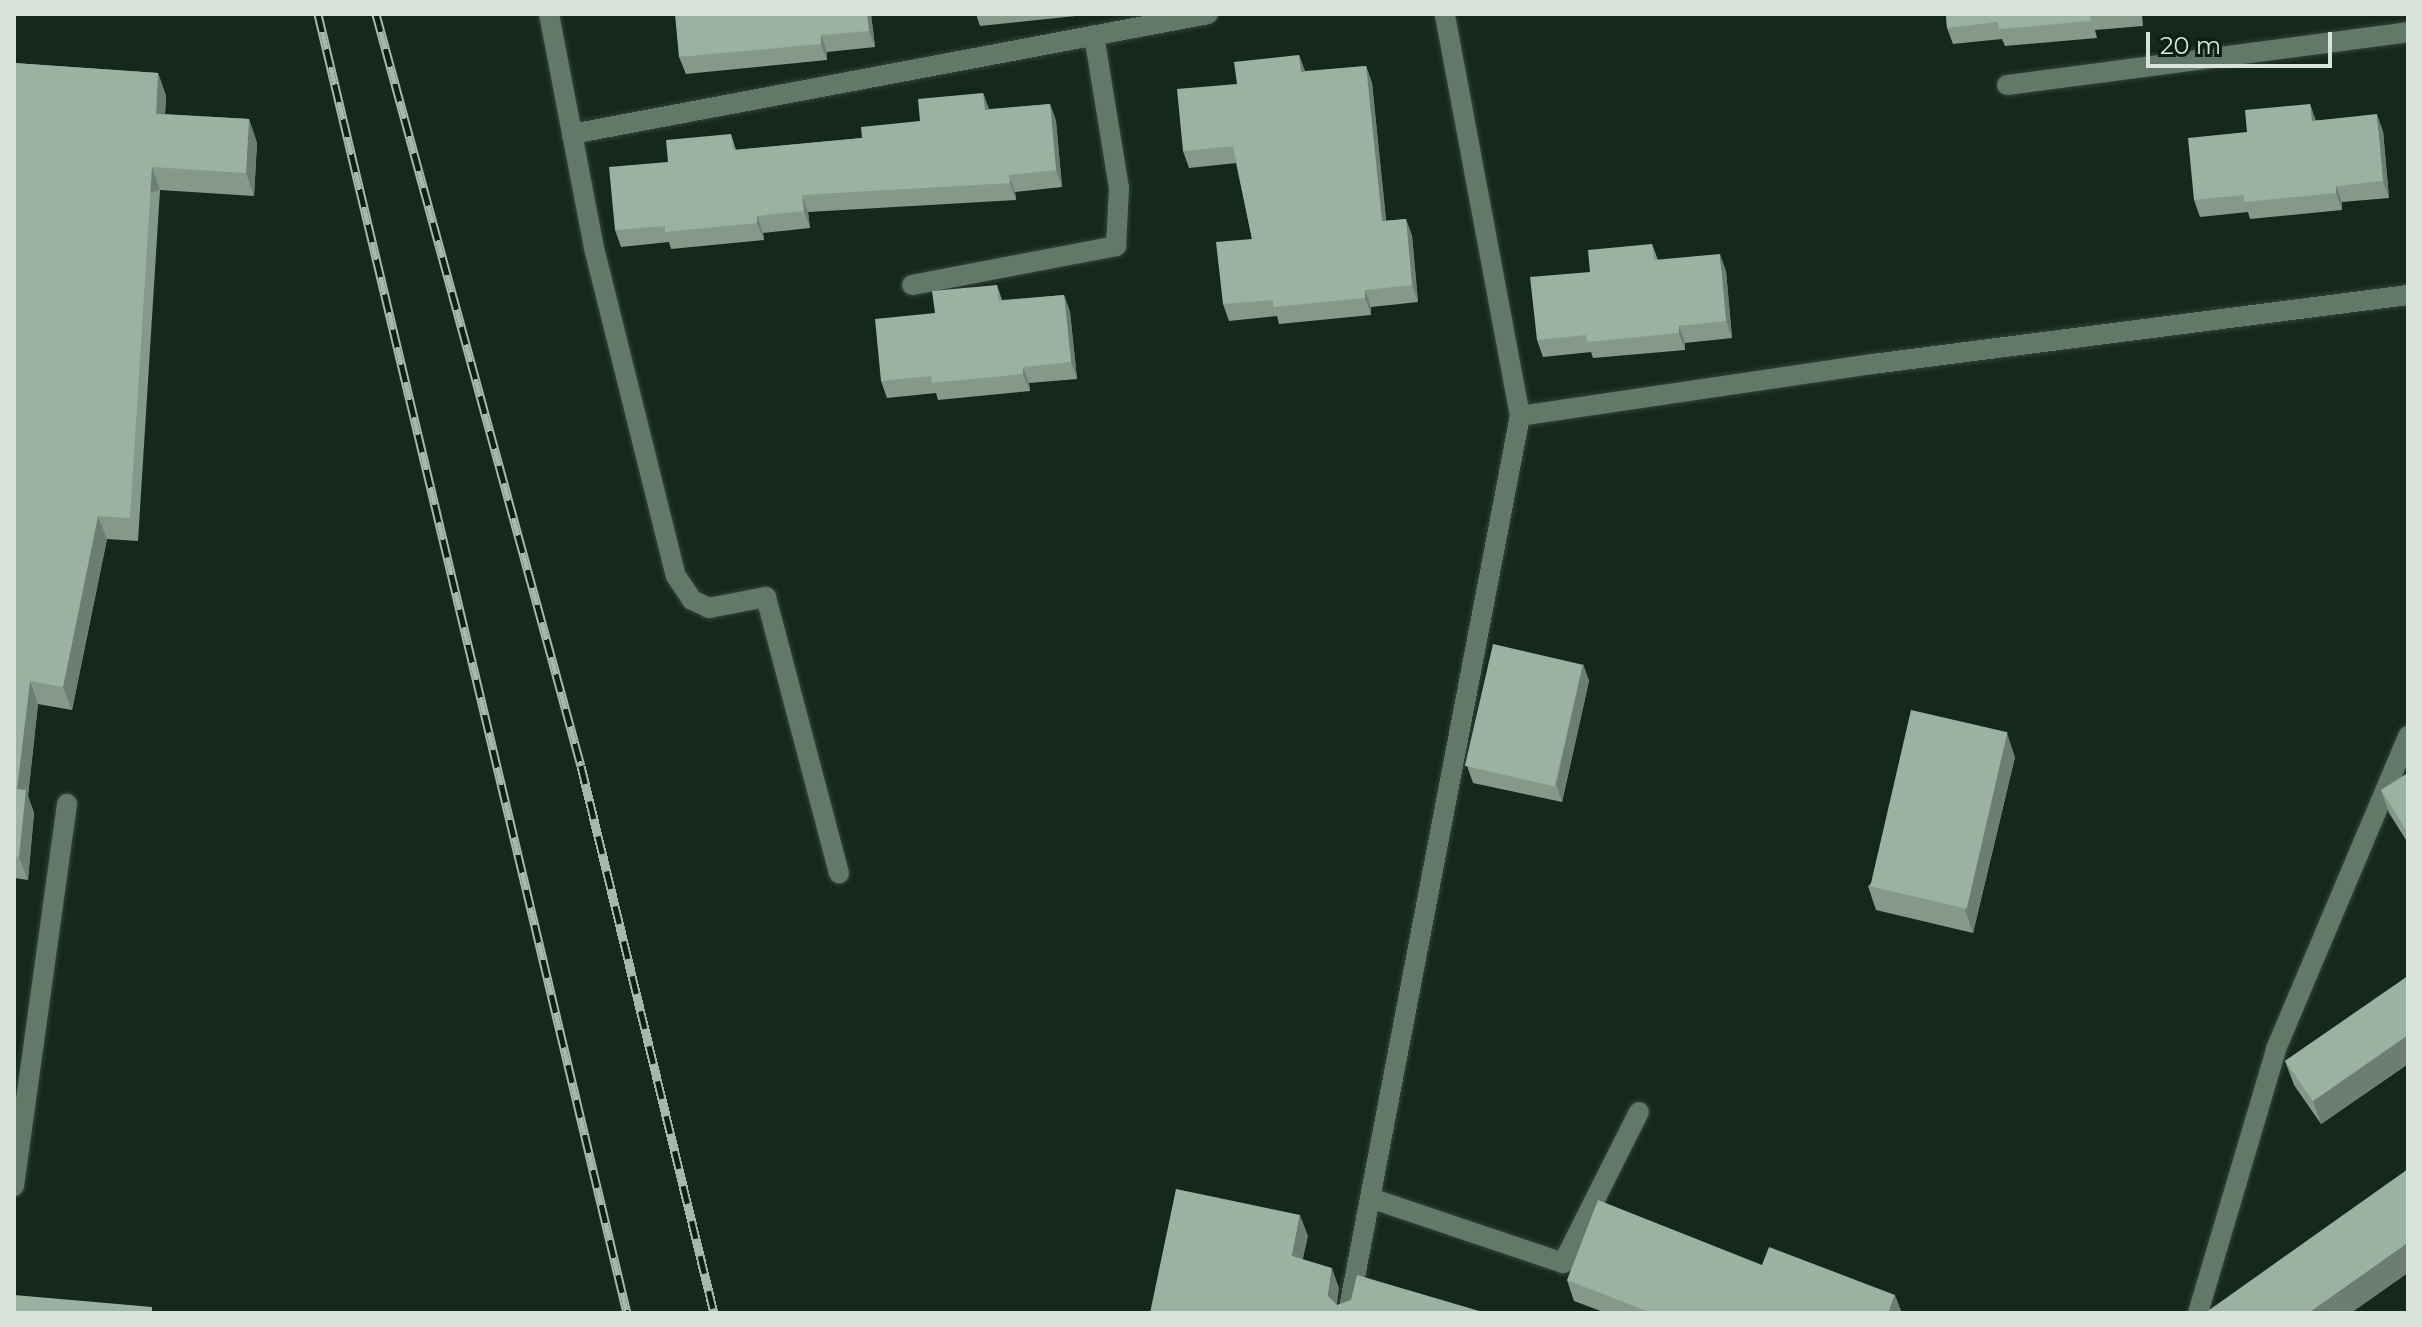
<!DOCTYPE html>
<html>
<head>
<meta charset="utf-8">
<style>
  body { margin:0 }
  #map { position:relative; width:2422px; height:1327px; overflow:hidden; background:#15281c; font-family:Montserrat,sans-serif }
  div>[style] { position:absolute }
  .roads { filter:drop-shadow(0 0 2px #354439) drop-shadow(0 0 2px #354439) }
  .minor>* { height:20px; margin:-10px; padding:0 10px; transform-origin:10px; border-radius:10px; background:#627869 }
  .rail>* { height:9px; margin-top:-4.5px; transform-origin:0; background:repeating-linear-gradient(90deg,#0b1f13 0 18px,#a8b6ac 0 36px); box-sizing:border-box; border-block:2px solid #a8b6ac }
  .wall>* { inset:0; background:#85998b }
  .shaded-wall>* { inset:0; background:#6c7d71; transform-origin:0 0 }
  .building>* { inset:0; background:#9bb2a2; transform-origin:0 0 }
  span { translate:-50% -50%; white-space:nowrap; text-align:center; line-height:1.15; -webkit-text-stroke:8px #0b1f13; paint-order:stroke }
  .frame { position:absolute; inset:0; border:16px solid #d8e4db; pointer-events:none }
  .scale { position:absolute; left:2146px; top:32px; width:186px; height:36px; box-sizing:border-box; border:4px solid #d8e4db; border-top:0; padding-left:10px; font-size:24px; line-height:28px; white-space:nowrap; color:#d8e4db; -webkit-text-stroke:6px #0b1f13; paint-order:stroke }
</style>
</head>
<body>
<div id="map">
  <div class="roads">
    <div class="minor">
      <div style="left:549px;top:14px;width:242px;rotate:79.1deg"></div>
      <div style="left:595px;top:252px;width:334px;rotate:76deg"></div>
      <div style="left:676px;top:576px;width:29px;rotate:56deg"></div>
      <div style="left:692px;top:600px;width:19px;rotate:25deg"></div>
      <div style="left:709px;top:608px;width:58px;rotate:-10.9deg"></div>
      <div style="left:766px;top:597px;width:286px;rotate:75.2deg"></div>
      <div style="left:2007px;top:85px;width:404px;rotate:-7.5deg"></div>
      <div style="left:572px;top:134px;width:647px;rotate:-10.68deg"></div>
      <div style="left:912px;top:285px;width:208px;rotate:-10.8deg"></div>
      <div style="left:1116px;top:246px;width:58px;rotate:-87deg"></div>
      <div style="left:1119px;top:188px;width:155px;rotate:-99.3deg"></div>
      <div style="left:1520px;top:416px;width:357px;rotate:-8.4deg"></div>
      <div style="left:1873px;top:364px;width:539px;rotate:-7.35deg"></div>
      <div style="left:14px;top:1186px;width:386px;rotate:-82.1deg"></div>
      <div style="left:1370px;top:1198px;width:204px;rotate:18.6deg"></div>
      <div style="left:1563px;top:1263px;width:169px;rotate:-63.3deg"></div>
      <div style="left:1348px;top:1313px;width:913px;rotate:-79.15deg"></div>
      <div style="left:1520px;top:416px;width:409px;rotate:-100.6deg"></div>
      <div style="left:2198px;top:1313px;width:275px;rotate:-73.5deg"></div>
      <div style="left:2276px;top:1049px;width:340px;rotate:-67.1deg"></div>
    </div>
  </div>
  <div class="rail">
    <div style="left:318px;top:14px;width:1335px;rotate:76.62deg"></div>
    <div style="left:376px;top:14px;width:779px;rotate:74.75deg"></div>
    <div style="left:581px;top:766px;width:563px;rotate:76.33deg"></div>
  </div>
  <div class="wall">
    <div style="clip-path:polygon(871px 14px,875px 47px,827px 52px,827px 60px,686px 74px,679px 57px)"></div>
    <div style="clip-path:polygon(976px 14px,1095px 14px,980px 26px)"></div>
    <div style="clip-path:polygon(1946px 14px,2142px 14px,2143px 26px,2095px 30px,2097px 38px,2005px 46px,2002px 39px,1953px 44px,1947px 28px)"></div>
    <div style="clip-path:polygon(1299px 55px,1305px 71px,1366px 66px,1372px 83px,1386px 221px,1406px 219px,1412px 236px,1418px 302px,1371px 307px,1371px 315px,1279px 324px,1277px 316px,1229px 321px,1223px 304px,1252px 239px,1236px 163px,1189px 168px,1183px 151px)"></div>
    <div style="clip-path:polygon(14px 63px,158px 73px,166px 96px,165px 114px,249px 119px,257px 143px,254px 196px,160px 190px,138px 541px,107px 539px,72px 710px,38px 704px,28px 796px,34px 813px,28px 880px,14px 878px)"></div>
    <div style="clip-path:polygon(983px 93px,989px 109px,1050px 104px,1056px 121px,1062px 187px,1015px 192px,1016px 200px,808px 212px,810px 228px,763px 233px,764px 240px,671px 249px,669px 242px,621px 247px,615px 230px,668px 162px,731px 134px,736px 150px,862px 138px,920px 121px)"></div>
    <div style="clip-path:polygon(2310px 104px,2315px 120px,2383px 131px,2389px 198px,2342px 202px,2342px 210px,2250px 219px,2248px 212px,2200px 217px,2194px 200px,2247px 132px)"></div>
    <div style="clip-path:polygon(1652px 244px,1658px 260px,1726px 271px,1732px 338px,1685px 343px,1685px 350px,1593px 358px,1591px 352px,1543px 357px,1537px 340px,1590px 272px)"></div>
    <div style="clip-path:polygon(997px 285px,1002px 300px,1064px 295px,1070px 312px,1077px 379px,1029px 383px,1030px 391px,938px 400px,936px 393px,887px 398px,881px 381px,935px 313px)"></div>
    <div style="clip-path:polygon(1583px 664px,1589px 681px,1562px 802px,1473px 783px,1467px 766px)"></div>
    <div style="clip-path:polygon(2015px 757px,1973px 933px,1876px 910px,1868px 886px)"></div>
    <div style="clip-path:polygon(2408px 773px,2408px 843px,2389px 813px,2381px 790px)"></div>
    <div style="clip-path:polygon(2408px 976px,2408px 1064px,2321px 1124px,2294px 1085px,2285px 1061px)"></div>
    <div style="clip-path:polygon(1762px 1265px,1902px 1313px,1606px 1313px,1574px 1301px,1567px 1280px)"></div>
  </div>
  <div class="shaded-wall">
    <div style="clip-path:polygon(867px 14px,871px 14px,875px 47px,869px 31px)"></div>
    <div style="clip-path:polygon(821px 35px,827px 52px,827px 60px,821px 44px)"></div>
    <div style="clip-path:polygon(1299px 55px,1305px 72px,1301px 72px)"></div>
    <div style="clip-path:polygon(1366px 66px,1372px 83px,1388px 238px,1382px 221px)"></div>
    <div style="clip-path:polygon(158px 73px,166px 96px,164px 137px,156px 114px)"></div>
    <div style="clip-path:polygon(983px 93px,989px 110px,985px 110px)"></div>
    <div style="clip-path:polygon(1050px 104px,1056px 121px,1062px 187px,1056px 170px)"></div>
    <div style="clip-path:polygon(2310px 104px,2316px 121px,2312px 121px)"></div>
    <div style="clip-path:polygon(2377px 114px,2383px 131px,2389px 198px,2383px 181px)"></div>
    <div style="clip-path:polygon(249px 119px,257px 143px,254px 196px,246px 173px)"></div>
    <div style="left:152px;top:167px;width:24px;height:352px;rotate:71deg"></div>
    <div style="clip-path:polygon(1009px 175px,1015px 192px,1016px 200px,1010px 183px)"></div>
    <div style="clip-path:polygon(2336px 186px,2342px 202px,2342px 210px,2336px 193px)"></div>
    <div style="clip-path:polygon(802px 195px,808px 212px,810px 228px,804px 211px)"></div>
    <div style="clip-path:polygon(757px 216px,763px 233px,764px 240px,757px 223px)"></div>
    <div style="clip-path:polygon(1406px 219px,1412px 236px,1418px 302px,1412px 285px)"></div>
    <div style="clip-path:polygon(1720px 254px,1726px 271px,1732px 338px,1726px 321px)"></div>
    <div style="clip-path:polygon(1365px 290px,1371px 307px,1371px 315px,1365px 298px)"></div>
    <div style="clip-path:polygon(1064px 295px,1070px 312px,1077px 379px,1071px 362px)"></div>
    <div style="clip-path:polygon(1679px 326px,1685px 343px,1685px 350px,1679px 333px)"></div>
    <div style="clip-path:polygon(1023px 367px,1029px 383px,1030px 391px,1023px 374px)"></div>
    <div style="clip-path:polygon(98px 516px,107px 539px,72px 710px,63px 687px)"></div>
    <div style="clip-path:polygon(1583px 664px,1589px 681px,1562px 802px,1556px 785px)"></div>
    <div style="clip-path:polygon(30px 681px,38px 704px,28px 796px,34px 813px,28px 880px,19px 857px,17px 789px)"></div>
    <div style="clip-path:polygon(2007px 733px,2015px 757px,1973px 933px,1965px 910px)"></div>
    <div style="clip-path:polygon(2408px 1035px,2408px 1064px,2321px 1124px,2313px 1101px)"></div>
    <div style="clip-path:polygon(1300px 1215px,1308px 1236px,1299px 1277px,1292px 1256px)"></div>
    <div style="clip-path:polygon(2408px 1243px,2408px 1273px,2351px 1313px,2309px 1313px)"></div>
    <div style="clip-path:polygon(1332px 1268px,1339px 1288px,1336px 1313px,1328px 1296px)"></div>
    <div style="clip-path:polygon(1895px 1295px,1902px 1313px,1888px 1313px)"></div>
  </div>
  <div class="building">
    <div style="clip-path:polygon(675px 14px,867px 14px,869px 31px,821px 35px,821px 44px,679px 57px)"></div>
    <div style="clip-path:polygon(1946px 14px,2089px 14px,2091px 21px,1999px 29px,1998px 22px,1947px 28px)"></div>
    <div style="clip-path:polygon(1299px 55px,1301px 72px,1366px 66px,1382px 221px,1406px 219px,1412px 285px,1365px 290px,1365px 298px,1273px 307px,1273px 300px,1223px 304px,1216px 242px,1252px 239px,1233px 146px,1183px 151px,1177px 89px,1237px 84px,1234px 62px)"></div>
    <div style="clip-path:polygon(14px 63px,158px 73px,156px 114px,249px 119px,246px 173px,152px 167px,130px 518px,98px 516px,63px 687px,30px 681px,17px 789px,26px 790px,19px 857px,14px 856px)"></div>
    <div style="clip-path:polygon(983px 93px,985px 110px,1050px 104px,1056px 170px,1009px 175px,1010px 183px,802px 195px,804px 211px,757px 216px,757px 223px,665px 232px,665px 226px,615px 230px,609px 167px,668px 162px,666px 140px,731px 134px,733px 150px,862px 138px,861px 127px,920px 121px,918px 99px)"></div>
    <div style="clip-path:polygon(2310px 104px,2312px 121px,2377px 114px,2383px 181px,2336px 186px,2336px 193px,2244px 202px,2244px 195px,2194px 200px,2188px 138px,2247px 132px,2245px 110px)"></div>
    <div style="clip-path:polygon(1652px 244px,1654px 260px,1720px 254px,1726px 321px,1679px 326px,1679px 333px,1587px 342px,1586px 335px,1537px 340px,1530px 277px,1590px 272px,1588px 250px)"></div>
    <div style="clip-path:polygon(997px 285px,999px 301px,1064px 295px,1071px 362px,1023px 367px,1023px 374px,932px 383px,931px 376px,881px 381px,875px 319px,935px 313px,932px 291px)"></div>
    <div style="left:1493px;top:644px;width:92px;height:125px;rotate:13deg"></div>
    <div style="left:1911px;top:710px;width:99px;height:181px;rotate:13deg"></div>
    <div style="clip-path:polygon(2408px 773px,2408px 829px,2406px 830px,2381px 790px)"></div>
    <div style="clip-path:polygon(2408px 976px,2408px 1035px,2313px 1101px,2285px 1061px)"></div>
    <div style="clip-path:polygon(2408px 1169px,2408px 1243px,2309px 1313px,2205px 1313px)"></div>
    <div style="clip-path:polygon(1176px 1189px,1300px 1215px,1292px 1256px,1332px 1268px,1328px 1296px,1337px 1305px,1351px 1300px,1357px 1275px,1486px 1313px,1150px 1313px)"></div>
    <div style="clip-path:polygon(1598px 1200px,1762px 1265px,1769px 1247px,1895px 1295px,1888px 1313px,1652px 1313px,1567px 1280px)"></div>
    <div style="clip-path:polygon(14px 1295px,152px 1307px,152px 1313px,14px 1313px)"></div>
  </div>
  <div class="frame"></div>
  <div class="scale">20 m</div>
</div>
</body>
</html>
